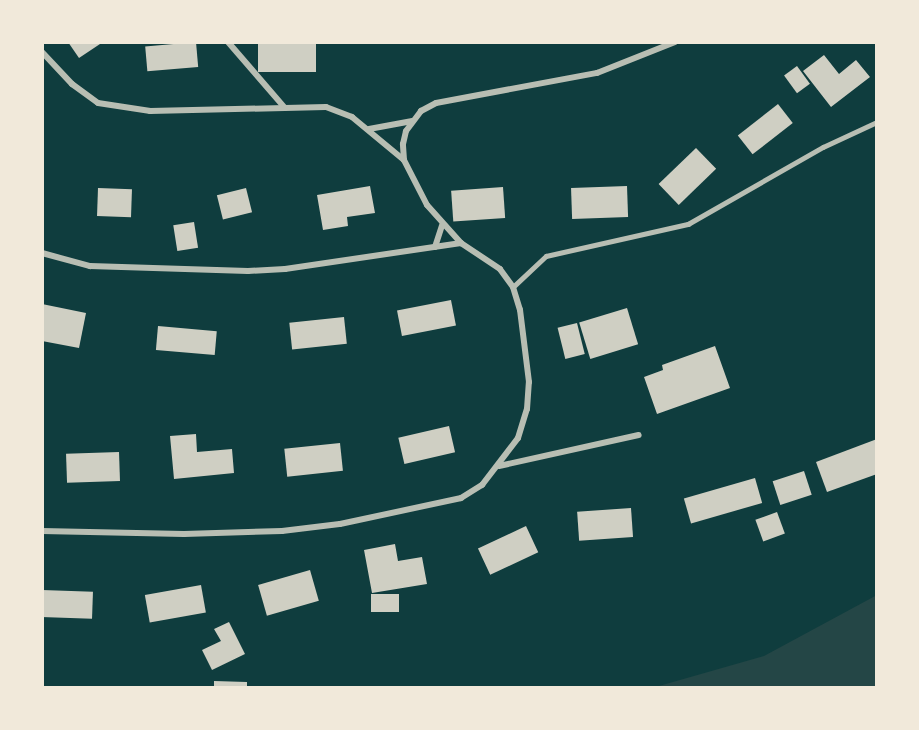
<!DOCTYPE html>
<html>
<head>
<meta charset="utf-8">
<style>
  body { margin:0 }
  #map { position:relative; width:919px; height:730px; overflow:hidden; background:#0f3d3e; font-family:"Golos Text",sans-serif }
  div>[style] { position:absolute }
  .green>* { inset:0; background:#244646 }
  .building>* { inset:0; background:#cfcfc3; transform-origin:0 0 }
  .service>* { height:4.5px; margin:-2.25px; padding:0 2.25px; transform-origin:2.25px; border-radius:2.25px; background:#b8beb3 }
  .minor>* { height:6px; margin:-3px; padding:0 3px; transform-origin:3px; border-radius:3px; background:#b8beb3 }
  span { translate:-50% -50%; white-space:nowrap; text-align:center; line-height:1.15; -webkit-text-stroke:5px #f1e9da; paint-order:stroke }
  .frame { position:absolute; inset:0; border:44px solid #f1e9da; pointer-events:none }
</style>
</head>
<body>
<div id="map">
  <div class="green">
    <div style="clip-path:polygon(877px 595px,877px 688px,652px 688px,764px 656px)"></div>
  </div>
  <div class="building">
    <div style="clip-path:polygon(68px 42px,103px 42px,79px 58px)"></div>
    <div style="left:196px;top:42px;width:25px;height:51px;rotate:85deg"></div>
    <div style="left:258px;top:42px;width:58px;height:30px"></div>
    <div style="clip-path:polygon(824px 55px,839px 74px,856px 60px,870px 77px,831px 107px,803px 71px)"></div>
    <div style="left:797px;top:66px;width:22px;height:16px;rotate:54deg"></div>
    <div style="left:778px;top:104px;width:24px;height:51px;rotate:52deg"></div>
    <div style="left:696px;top:148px;width:29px;height:52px;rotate:46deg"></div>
    <div style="clip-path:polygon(370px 186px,375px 213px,347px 217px,348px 226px,323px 230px,317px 195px)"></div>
    <div style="left:627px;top:186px;width:31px;height:56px;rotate:88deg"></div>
    <div style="left:503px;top:187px;width:31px;height:52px;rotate:86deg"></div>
    <div style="left:98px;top:188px;width:34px;height:28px;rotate:2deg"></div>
    <div style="left:246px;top:188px;width:25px;height:30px;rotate:76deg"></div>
    <div style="left:194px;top:222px;width:26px;height:21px;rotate:81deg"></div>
    <div style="left:451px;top:300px;width:26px;height:55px;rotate:79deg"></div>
    <div style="clip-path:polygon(42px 304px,86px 313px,79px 348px,42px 341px)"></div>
    <div style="left:627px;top:308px;width:38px;height:50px;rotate:73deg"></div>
    <div style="left:344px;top:317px;width:27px;height:55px;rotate:84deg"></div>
    <div style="left:577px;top:323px;width:32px;height:20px;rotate:76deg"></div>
    <div style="left:158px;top:326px;width:59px;height:24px;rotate:5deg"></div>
    <div style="clip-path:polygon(715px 346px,730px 388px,657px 414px,644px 377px,663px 370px,662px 365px)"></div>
    <div style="left:449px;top:426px;width:27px;height:52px;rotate:77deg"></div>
    <div style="clip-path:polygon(196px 434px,197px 452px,232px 449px,234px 473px,174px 479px,170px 436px)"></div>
    <div style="clip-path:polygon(877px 439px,877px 474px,827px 492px,816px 462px)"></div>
    <div style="left:340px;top:443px;width:28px;height:56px;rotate:84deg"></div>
    <div style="left:119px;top:452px;width:29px;height:53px;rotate:88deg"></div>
    <div style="left:804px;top:471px;width:25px;height:33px;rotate:72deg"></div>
    <div style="left:755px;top:478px;width:26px;height:74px;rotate:74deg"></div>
    <div style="left:631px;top:508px;width:29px;height:54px;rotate:86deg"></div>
    <div style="left:777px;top:512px;width:23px;height:23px;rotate:70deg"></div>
    <div style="left:526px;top:526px;width:29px;height:53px;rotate:65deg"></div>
    <div style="clip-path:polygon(395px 544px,398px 561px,422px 557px,427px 584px,372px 593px,364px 550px)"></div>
    <div style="left:310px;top:570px;width:32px;height:54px;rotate:74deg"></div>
    <div style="left:201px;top:585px;width:28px;height:57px;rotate:80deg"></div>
    <div style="left:42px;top:590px;width:51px;height:27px;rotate:2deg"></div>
    <div style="left:371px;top:594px;width:28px;height:18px"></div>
    <div style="clip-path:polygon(229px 622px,245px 654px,212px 670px,202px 650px,221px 641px,214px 629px)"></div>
    <div style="clip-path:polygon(214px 681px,247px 682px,247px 688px,214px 688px)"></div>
  </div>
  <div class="service">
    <div style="left:513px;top:287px;width:45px;rotate:-43.2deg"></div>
    <div style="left:546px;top:256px;width:146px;rotate:-12.7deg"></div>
    <div style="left:688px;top:224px;width:155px;rotate:-29.7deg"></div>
    <div style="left:823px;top:147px;width:60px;rotate:-24.8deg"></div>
  </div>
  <div class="minor">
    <div style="left:228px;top:42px;width:87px;rotate:49.2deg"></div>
    <div style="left:42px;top:52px;width:44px;rotate:46.8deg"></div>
    <div style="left:72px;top:84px;width:32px;rotate:36deg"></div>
    <div style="left:98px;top:103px;width:53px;rotate:8.7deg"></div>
    <div style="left:150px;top:111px;width:176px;rotate:-1.3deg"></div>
    <div style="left:326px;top:107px;width:28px;rotate:21deg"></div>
    <div style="left:352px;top:117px;width:67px;rotate:39.6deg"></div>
    <div style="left:369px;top:129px;width:44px;rotate:-10.5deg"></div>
    <div style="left:435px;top:247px;width:23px;rotate:-72deg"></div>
    <div style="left:42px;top:253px;width:50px;rotate:15.2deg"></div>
    <div style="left:90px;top:266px;width:158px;rotate:1.8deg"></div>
    <div style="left:248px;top:271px;width:37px;rotate:-3deg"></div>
    <div style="left:285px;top:269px;width:178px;rotate:-8.4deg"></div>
    <div style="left:499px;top:466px;width:143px;rotate:-12.5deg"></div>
    <div style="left:42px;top:531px;width:142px;rotate:1.2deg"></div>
    <div style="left:184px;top:534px;width:98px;rotate:-1.8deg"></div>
    <div style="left:282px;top:531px;width:58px;rotate:-6.9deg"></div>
    <div style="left:340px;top:524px;width:124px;rotate:-12.1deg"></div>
    <div style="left:461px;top:498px;width:25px;rotate:-32deg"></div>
    <div style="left:482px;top:485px;width:59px;rotate:-52.5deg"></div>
    <div style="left:518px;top:438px;width:30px;rotate:-73deg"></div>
    <div style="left:527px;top:409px;width:27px;rotate:-86deg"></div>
    <div style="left:529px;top:382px;width:73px;rotate:-97.1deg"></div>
    <div style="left:520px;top:310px;width:24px;rotate:-107deg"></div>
    <div style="left:513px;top:287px;width:22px;rotate:-126deg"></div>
    <div style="left:500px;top:269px;width:47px;rotate:-146.3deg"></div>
    <div style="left:461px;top:243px;width:51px;rotate:-131.8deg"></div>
    <div style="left:427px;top:205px;width:51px;rotate:-117.1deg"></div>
    <div style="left:404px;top:160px;width:16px;rotate:-94deg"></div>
    <div style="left:403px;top:144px;width:13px;rotate:-77deg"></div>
    <div style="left:406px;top:131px;width:25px;rotate:-53deg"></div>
    <div style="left:421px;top:111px;width:17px;rotate:-28deg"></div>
    <div style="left:436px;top:103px;width:164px;rotate:-10.6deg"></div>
    <div style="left:597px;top:73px;width:84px;rotate:-21.7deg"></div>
  </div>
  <div class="frame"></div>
</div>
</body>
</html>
